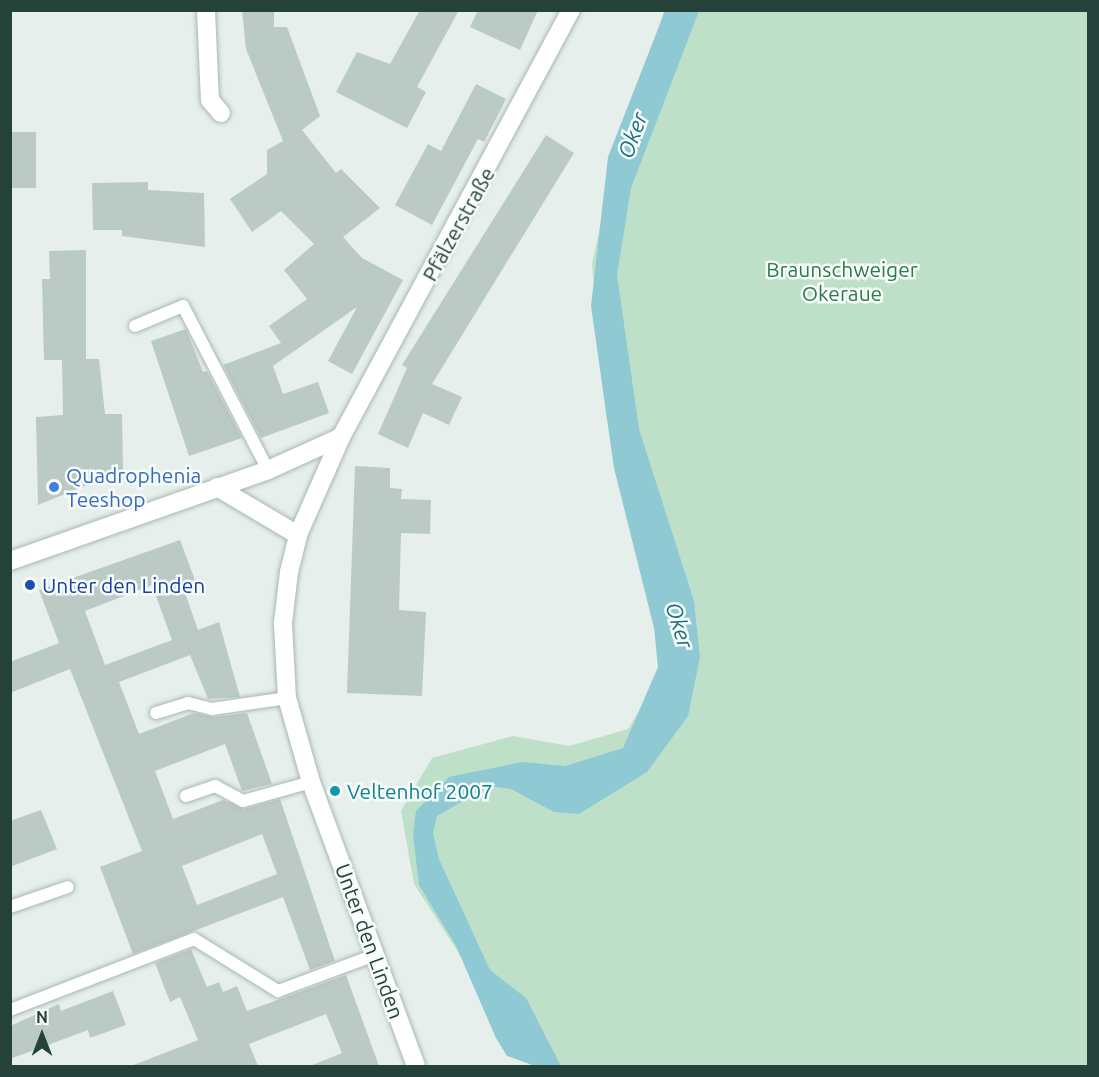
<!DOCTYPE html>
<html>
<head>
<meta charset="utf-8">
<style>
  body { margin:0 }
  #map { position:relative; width:1099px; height:1077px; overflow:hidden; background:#e6efeb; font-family:Ubuntu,sans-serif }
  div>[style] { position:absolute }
  .green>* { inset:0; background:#bfe0c8 }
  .water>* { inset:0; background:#8ec9d4 }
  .building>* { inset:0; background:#bbcac4; transform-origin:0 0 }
  .roads { filter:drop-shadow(0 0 2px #a8b8b2) drop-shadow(0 0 2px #a8b8b2) }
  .service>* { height:12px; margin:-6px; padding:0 6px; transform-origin:6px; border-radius:6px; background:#fff }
  .minor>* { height:18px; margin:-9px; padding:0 9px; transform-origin:9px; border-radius:9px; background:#fff }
  .tertiary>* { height:18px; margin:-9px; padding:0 9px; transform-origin:9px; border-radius:9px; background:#fff }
  .dots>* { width:16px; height:16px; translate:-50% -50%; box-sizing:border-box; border:3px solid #f7fbf9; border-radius:50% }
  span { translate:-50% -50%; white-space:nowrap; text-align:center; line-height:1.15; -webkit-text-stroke:5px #f7fbf9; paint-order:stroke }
  .street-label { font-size:21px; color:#24423a }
  .park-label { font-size:21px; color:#2d7a4b }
  .shop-label { font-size:21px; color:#366cbe }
  .left { translate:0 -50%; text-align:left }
  .transit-label { font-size:21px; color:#164399 }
  .culture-label { font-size:21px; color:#0d838f }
  .water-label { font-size:22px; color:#1c6f80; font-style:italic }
  .frame { position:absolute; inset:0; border:12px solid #24423a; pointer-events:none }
  .north { position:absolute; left:12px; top:1005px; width:60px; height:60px; -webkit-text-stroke:4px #f7fbf9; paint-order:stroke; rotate:0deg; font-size:16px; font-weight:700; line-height:24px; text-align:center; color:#24423a }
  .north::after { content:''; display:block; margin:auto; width:21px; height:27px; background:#24423a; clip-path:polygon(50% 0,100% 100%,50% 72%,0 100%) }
</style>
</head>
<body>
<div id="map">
  <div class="green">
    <div style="clip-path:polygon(664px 11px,1088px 11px,1088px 1066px,532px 1066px,414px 884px,401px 811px,432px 758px,513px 736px,569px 746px,628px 729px,671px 659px,606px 416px,592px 264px,610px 182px)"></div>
  </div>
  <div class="water">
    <div style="clip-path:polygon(665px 11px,699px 11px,631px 188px,617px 275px,639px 429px,694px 601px,700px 657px,688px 716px,647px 772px,579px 814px,554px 812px,511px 789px,489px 786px,437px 816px,433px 833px,439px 859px,490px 970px,526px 998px,561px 1066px,535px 1066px,507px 1056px,496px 1038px,456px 946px,419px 885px,413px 834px,416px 811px,449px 777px,522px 762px,565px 766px,623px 748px,658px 667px,654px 628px,614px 468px,591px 306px,608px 157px)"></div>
  </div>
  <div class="building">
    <div style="clip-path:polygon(242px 10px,274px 10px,274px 27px,287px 27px,320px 116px,302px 130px,336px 173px,341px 169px,380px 208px,343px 237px,362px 258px,403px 280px,352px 374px,328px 361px,357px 307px,273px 366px,283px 394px,318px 382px,329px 413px,261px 438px,223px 365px,281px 343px,269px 326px,307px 299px,284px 270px,314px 244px,281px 211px,252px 232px,230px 199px,267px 174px,267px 150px,283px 141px,246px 49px)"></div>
    <div style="clip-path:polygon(420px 10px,459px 10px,417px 87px,426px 92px,407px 128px,336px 92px,357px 52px,390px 64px)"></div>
    <div style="clip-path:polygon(478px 10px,538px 10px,520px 50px,470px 27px)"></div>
    <div style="clip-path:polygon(476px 84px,506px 99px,484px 142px,478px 139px,432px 225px,395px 205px,428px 144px,441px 151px)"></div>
    <div style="left:10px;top:132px;width:26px;height:56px"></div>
    <div style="clip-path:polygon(546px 135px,574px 153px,432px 384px,462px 397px,449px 425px,423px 413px,408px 448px,378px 434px,407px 368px,402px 365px)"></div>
    <div style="clip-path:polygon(148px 182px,148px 190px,204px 193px,205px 247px,122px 236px,122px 230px,93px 230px,92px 183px)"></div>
    <div style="clip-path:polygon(86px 250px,86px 359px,99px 359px,105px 414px,122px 414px,123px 470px,38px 505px,36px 417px,63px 415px,62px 360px,44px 360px,42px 279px,50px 279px,49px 251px)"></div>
    <div style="clip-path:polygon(186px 329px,203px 372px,207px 371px,242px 438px,189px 456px,151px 341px)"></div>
    <div style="clip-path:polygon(355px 466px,390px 468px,390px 488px,402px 489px,401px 499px,431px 500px,430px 534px,401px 533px,399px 610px,426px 612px,422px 696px,347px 693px)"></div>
    <div style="clip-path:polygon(evenodd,180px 540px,198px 588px,185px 593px,198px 630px,219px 622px,240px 697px,208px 699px,190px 655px,119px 682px,139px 734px,194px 713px,213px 717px,247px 713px,272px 784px,242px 791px,225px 744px,155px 771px,173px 819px,223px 800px,244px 809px,280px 799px,335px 961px,310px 970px,283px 897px,133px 954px,100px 867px,142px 851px,70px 669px,10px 693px,10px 662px,59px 643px,39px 590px,180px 540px,152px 585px,172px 640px,105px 665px,85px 611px,152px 585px,180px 540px,262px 834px,277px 874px,197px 905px,182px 866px,262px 834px)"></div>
    <div style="clip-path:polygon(41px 810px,57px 849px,10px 867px,10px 821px)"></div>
    <div style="clip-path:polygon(191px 949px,207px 987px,219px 982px,223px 992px,237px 986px,247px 1011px,346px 975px,379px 1066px,310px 1066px,342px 1053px,326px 1014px,249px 1044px,258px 1066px,131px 1066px,198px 1040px,180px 997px,170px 1002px,155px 963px)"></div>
    <div style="clip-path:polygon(113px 991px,126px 1025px,90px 1038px,88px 1030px,10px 1059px,10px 1026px,59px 1004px,61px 1011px)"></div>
  </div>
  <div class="roads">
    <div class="service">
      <div style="left:135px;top:326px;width:52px;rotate:-22.6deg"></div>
      <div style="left:183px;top:306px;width:185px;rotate:62.6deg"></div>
      <div style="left:156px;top:713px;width:34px;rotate:-17deg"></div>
      <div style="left:188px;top:703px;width:25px;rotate:14deg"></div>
      <div style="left:212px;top:709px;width:76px;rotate:-8.3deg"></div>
      <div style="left:186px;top:796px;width:31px;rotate:-19deg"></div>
      <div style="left:215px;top:786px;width:32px;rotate:28deg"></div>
      <div style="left:243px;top:801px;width:71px;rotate:-15.6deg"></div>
      <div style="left:10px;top:907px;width:61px;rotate:-19deg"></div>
      <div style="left:10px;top:1010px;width:197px;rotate:-21.1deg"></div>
      <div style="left:194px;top:939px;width:99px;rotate:31.8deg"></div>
      <div style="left:278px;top:991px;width:103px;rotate:-20.4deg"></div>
    </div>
    <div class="minor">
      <div style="left:206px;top:10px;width:90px;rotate:87.5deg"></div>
      <div style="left:210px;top:100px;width:17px;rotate:50deg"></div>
      <div style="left:217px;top:487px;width:94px;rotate:30.7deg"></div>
      <div style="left:10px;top:561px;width:274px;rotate:-19.4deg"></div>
      <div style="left:268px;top:470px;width:80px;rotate:-24.3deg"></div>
    </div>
    <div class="tertiary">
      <div style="left:416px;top:1066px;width:303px;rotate:-110.3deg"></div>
      <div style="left:311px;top:782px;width:87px;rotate:-105.9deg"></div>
      <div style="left:287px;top:698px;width:75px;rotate:-93.1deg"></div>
      <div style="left:283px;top:623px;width:51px;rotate:-83.3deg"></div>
      <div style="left:289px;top:572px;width:38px;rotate:-76deg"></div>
      <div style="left:298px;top:535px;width:107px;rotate:-66.3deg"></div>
      <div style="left:341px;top:437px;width:485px;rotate:-61.7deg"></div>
    </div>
  </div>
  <div class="dots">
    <div style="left:54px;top:487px;background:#3f7fe0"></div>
    <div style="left:30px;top:585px;background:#1a4fb4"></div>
    <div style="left:335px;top:791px;background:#0f9aa8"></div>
  </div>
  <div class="street-label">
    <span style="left:458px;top:224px;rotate:-61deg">Pfälzerstraße</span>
    <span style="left:370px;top:941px;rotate:70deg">Unter den Linden</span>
  </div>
  <div class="park-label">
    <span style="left:842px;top:281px">Braunschweiger<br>Okeraue</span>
  </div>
  <div class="shop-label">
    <span class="left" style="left:66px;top:487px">Quadrophenia<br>Teeshop</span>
  </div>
  <div class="transit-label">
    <span class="left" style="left:42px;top:585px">Unter den Linden</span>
  </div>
  <div class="culture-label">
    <span class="left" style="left:347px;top:791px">Veltenhof 2007</span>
  </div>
  <div class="water-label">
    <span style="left:632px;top:135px;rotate:-70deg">Oker</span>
    <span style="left:680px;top:625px;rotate:73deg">Oker</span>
  </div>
  <div class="frame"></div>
  <div class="north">N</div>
</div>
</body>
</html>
